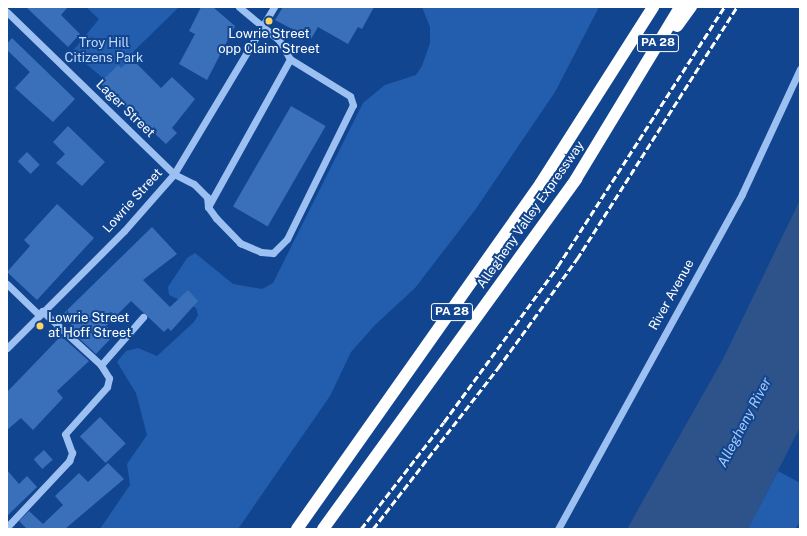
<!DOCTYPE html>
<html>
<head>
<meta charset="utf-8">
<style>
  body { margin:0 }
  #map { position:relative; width:807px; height:536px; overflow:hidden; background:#12458f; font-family:"Public Sans",sans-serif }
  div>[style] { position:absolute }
  .green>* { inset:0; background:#235eae }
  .water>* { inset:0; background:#2e538a }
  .building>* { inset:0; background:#3a6fb9; transform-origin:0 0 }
  .minor>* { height:7px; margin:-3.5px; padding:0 3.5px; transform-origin:3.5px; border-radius:3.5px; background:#9cc0f2 }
  .highway>* { height:12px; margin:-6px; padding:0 6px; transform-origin:6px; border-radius:6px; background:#fff }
  .rail>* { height:3px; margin-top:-1.5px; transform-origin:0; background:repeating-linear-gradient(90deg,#fff 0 7px,transparent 0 10px) }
  .dots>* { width:11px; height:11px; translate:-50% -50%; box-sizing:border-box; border:2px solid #12458f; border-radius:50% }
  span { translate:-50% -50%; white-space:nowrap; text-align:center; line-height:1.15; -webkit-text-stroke:4px #12458f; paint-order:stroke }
  .shield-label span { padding:1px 3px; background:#12458f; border:1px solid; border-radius:3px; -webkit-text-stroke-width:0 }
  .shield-label { font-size:12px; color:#fff; font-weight:700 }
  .poi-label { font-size:13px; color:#fff }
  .left { translate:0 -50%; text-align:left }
  .park-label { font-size:13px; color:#c3dbfd }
  .street-label { font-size:13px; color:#fff }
  .water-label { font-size:14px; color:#a8caf9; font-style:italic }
  .frame { position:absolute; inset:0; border:8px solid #fff; pointer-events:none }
</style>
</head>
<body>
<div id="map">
  <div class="green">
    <div style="clip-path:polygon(86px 7px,179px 7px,135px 50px,110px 84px,72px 52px,99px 19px)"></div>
    <div style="clip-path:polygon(422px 7px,599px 7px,555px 92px,475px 210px,415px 288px,375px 325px,351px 352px,330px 396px,238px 529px,100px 529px,130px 485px,127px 464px,147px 435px,136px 393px,117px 362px,126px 351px,138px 348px,157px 356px,194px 322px,198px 315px,196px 308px,169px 295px,168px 287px,187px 258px,195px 253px,233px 284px,262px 289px,273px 283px,363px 103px,385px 85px,416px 75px,422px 66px,430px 43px,430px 27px)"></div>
    <div style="clip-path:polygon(778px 471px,800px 483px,800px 522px,795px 529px,748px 529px)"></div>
  </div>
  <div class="water">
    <div style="clip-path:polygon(800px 200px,800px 427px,750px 526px,748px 529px,627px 529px,723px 359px)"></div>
  </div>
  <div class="building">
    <div style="clip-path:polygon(26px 7px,68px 7px,61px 15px,80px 34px,68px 47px)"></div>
    <div style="clip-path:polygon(201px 7px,213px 7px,235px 26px,207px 80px,179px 64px,195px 34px,189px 31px)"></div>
    <div style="clip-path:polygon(283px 7px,374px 7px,362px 29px,358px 27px,348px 44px,318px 27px,311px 39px,275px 20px)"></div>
    <div style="clip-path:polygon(12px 38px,75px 99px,53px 122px,15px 88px,30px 72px,7px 50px,7px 44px)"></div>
    <div style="clip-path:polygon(131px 58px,161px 88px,172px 77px,195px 99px,172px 128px,177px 133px,166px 144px,100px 83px,118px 65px,121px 68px)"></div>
    <div style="left:291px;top:106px;width:40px;height:116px;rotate:30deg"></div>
    <div style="clip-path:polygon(68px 126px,105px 162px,82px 186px,56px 163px,65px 154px,53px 142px)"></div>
    <div style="left:27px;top:152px;width:18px;height:13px;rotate:45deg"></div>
    <div style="clip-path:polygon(57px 204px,94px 238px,37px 300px,7px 272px,30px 246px,24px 240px)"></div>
    <div style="clip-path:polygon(152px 227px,177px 254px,143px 280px,170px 307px,188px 290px,198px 301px,171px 331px,168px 328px,164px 332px,131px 301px,106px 326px,115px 334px,96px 354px,69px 329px,72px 325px,62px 315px)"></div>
    <div style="clip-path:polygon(61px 336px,89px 361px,57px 391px,63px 398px,33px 430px,21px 418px,7px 430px,7px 392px)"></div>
    <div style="left:100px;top:417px;width:37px;height:28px;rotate:46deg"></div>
    <div style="left:44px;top:450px;width:13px;height:14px;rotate:48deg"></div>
    <div style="clip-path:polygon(108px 463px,124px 479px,65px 529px,27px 529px,19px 521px,29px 511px,43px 524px,63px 505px,55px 496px,79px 473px,88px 482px)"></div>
    <div style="clip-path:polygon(7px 470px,19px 484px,27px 476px,37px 487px,7px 516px)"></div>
  </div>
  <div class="minor">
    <div style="left:7px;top:12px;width:233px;rotate:44.1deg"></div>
    <div style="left:174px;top:174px;width:22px;rotate:27deg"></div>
    <div style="left:194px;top:184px;width:18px;rotate:45deg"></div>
    <div style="left:207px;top:197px;width:10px;rotate:84deg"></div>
    <div style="left:208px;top:207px;width:14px;rotate:54deg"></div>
    <div style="left:216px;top:218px;width:35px;rotate:46deg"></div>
    <div style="left:240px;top:243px;width:23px;rotate:23deg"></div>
    <div style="left:261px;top:252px;width:12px;rotate:5deg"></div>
    <div style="left:273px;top:253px;width:20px;rotate:-45deg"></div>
    <div style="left:287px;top:239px;width:149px;rotate:-63.8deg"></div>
    <div style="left:353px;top:105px;width:9px;rotate:-108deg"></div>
    <div style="left:350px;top:96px;width:70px;rotate:-148.3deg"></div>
    <div style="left:290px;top:59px;width:22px;rotate:-120deg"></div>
    <div style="left:279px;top:40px;width:52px;rotate:-140.5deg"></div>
    <div style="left:208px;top:207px;width:169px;rotate:-61deg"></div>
    <div style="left:7px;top:284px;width:45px;rotate:44.1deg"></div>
    <div style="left:7px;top:348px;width:165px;rotate:-45deg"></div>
    <div style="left:124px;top:231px;width:76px;rotate:-48.7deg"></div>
    <div style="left:174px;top:174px;width:195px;rotate:-59.1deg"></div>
    <div style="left:101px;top:365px;width:64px;rotate:-48.8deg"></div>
    <div style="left:7px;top:527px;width:91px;rotate:-46.8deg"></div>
    <div style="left:69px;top:461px;width:9px;rotate:-69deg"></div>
    <div style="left:72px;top:453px;width:20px;rotate:-110deg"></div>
    <div style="left:65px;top:434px;width:63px;rotate:-48.2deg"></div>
    <div style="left:107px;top:387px;width:9px;rotate:-77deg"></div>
    <div style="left:109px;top:378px;width:15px;rotate:-122deg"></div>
    <div style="left:101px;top:365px;width:80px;rotate:-137.5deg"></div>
    <div style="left:558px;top:529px;width:382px;rotate:-61.2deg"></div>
    <div style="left:742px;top:194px;width:138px;rotate:-65.1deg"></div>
  </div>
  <div class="highway">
    <div style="left:677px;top:26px;width:24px;rotate:-54deg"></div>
    <div style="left:297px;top:529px;width:423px;rotate:-54.8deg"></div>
    <div style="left:541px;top:183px;width:209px;rotate:-57.5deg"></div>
    <div style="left:323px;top:529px;width:432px;rotate:-54.1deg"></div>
    <div style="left:576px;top:179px;width:201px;rotate:-58.8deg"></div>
  </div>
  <div class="rail">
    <div style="left:361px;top:529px;width:135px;rotate:-52.2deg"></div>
    <div style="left:444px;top:422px;width:193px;rotate:-53.8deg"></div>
    <div style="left:558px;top:266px;width:308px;rotate:-57.3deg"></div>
    <div style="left:373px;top:529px;width:204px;rotate:-52.2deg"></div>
    <div style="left:498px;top:368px;width:135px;rotate:-54.1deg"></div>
    <div style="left:577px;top:259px;width:299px;rotate:-57.6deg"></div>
  </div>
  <div class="dots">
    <div style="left:269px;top:21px;background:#ffd55d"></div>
    <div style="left:40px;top:326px;background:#ffd55d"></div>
  </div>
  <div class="shield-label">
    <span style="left:658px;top:43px">PA 28</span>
    <span style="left:452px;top:312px">PA 28</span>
  </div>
  <div class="poi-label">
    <span style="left:269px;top:42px">Lowrie Street<br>opp Claim Street</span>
    <span class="left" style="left:48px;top:326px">Lowrie Street<br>at Hoff Street</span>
  </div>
  <div class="park-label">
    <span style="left:104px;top:51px">Troy Hill<br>Citizens Park</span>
  </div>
  <div class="street-label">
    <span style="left:125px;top:109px;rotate:44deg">Lager Street</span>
    <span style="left:133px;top:201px;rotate:-48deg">Lowrie Street</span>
    <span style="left:531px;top:215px;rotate:-55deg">Allegheny Valley Expressway</span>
    <span style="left:672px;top:295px;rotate:-61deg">River Avenue</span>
  </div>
  <div class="water-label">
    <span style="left:744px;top:422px;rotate:-62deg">Allegheny River</span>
  </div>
  <div class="frame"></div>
</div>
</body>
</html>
